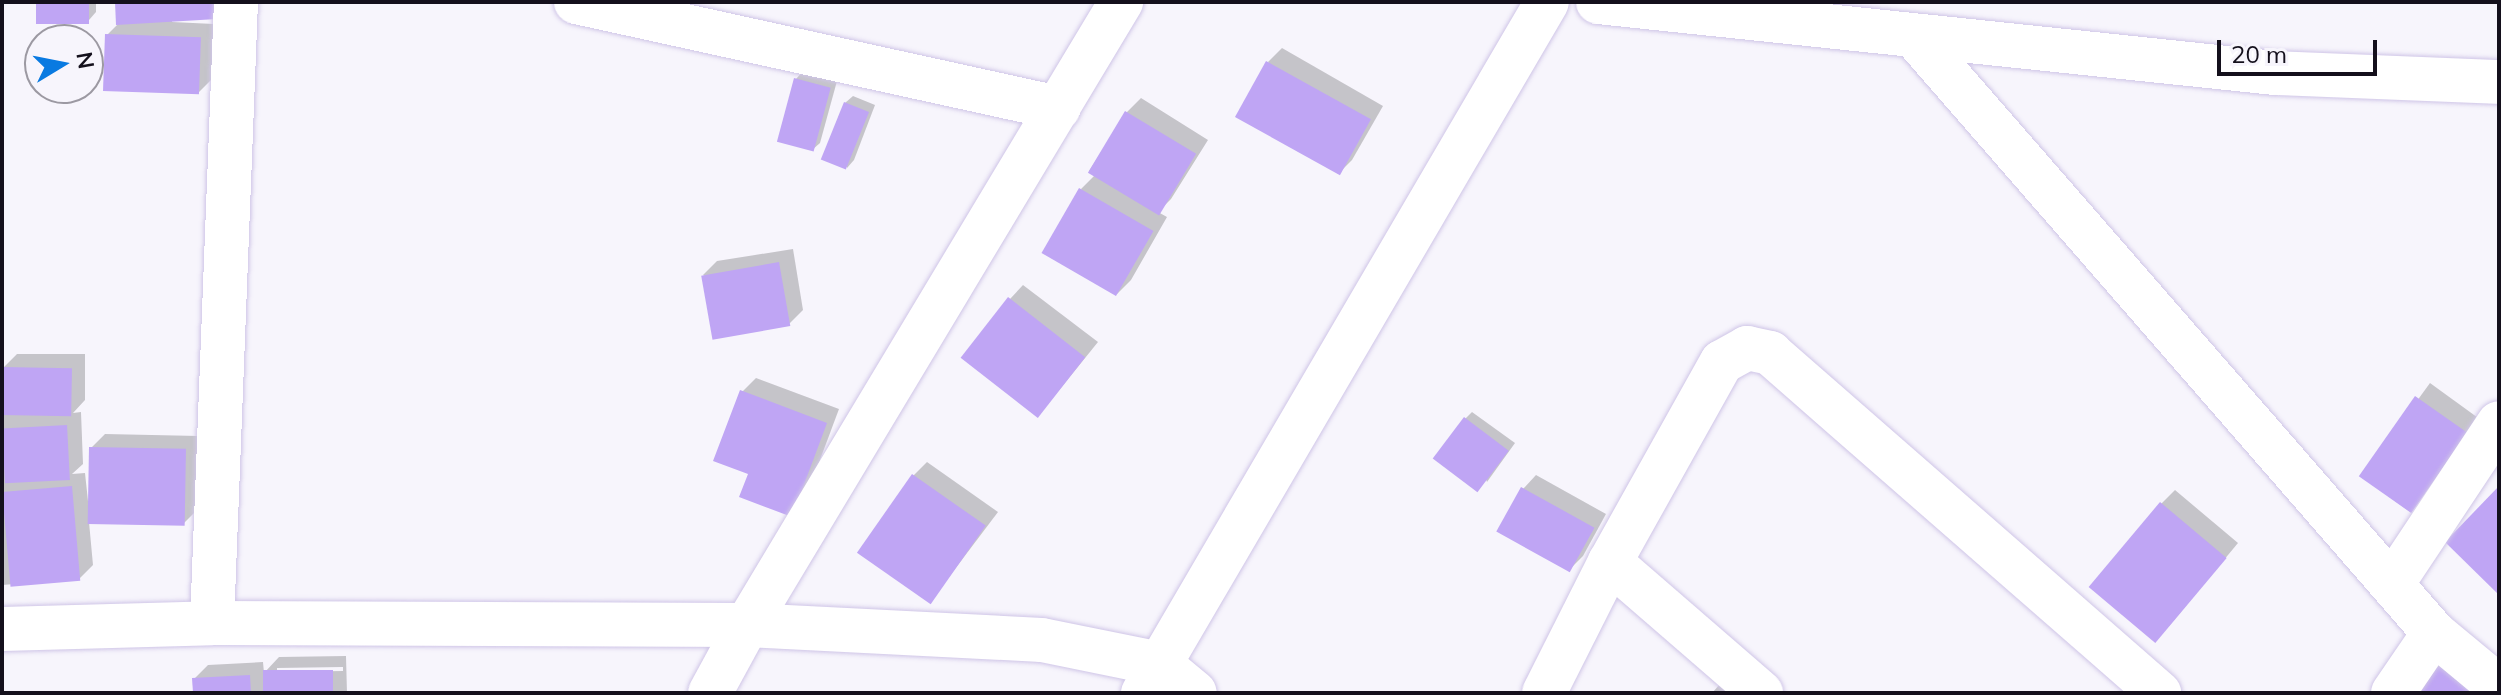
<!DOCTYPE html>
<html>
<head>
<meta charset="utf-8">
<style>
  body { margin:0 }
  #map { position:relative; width:2501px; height:695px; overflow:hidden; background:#f7f5fc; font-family:Mulish,sans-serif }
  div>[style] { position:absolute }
  .shadow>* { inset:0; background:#0003; transform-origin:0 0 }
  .building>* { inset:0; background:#bfa5f4; transform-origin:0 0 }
  .roads { filter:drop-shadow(0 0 2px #cfc5e7) drop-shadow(0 0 2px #cfc5e7) }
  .minor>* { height:44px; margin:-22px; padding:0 22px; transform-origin:22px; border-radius:22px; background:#fff }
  span { translate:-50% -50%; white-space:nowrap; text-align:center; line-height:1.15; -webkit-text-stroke:6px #f7f5fc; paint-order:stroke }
  .frame { position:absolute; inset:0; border:4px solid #14101c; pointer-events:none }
  .north { position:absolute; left:24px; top:24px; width:80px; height:80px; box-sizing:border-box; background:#f7f5fc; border:2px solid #9c99a2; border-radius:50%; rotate:80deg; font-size:22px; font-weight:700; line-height:32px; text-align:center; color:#14101c }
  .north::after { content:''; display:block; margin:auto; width:28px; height:36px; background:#097ae1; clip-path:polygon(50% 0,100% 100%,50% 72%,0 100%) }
  .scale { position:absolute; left:2217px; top:40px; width:160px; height:36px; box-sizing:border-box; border:4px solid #14101c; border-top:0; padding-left:10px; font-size:24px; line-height:28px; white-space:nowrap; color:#14101c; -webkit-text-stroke:6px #f7f5fc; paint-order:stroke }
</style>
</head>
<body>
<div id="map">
  <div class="shadow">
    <div style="clip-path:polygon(38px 2px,96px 2px,96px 12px,89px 20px)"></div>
    <div style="clip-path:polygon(117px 2px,172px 19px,172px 22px,214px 24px,213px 78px,199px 92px,107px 35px,118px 24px)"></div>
    <div style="clip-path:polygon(1282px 48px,1383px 106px,1352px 160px,1338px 174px,1268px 62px)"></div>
    <div style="clip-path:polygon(803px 71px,837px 81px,820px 143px,812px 150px,779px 141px,796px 79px)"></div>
    <div style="clip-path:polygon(853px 96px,875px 105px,854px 160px,847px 168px,845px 103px)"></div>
    <div style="clip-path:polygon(1141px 98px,1208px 140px,1171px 199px,1158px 212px,1167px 217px,1131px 280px,1117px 294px,1081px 189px,1095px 175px,1089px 171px,1127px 112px)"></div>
    <div style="clip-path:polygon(793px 249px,803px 310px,789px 324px,703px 275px,717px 261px)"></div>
    <div style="clip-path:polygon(1023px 285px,1098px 342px,1039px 415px,1010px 299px)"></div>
    <div style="clip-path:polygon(17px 354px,85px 354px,85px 400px,73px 413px,81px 412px,83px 464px,72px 474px,85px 473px,88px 501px,91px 501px,91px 448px,105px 434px,199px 436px,198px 509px,184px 523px,89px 522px,93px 565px,79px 579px,2px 585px,2px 417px,6px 413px,3px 368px)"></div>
    <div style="clip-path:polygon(756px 378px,839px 409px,805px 500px,751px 473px,742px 392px)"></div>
    <div style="left:2430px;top:383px;width:60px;height:116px;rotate:36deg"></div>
    <div style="clip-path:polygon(1472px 412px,1515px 443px,1487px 482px,1465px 419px)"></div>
    <div style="clip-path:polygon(927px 462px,998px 512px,930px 602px,913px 476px)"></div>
    <div style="clip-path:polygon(1536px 475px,1606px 514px,1583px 556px,1569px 570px,1523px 489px)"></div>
    <div style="clip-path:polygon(2175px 490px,2238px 543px,2169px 626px,2161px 504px)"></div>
    <div style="clip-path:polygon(evenodd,346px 656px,347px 693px,195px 693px,194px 679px,208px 665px,263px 662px,264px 673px,279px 657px,346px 656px,343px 667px,343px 671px,277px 672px,277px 668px,343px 667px)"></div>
    <div style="clip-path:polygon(1721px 683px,1732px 693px,1712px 693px)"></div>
  </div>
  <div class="building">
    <div style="left:36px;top:2px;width:53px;height:22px"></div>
    <div style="clip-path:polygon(115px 2px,216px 2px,217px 19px,116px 25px)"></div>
    <div style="left:105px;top:34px;width:96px;height:57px;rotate:2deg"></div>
    <div style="left:1266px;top:61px;width:120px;height:64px;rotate:29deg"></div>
    <div style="left:794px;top:78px;width:38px;height:66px;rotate:15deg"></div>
    <div style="left:844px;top:102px;width:27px;height:62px;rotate:22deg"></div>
    <div style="left:1125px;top:111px;width:83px;height:72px;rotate:31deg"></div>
    <div style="left:1079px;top:188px;width:86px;height:75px;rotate:30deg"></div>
    <div style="left:779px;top:262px;width:65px;height:79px;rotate:80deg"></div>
    <div style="left:1008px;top:297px;width:98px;height:77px;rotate:38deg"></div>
    <div style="left:2px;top:367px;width:70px;height:48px;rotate:1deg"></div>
    <div style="clip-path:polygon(740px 390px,827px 423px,792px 517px,739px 497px,748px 474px,713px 461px)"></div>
    <div style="left:2415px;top:396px;width:64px;height:98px;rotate:35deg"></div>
    <div style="left:1464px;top:417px;width:56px;height:52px;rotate:37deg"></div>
    <div style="left:67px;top:425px;width:55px;height:65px;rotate:87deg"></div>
    <div style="left:89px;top:447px;width:97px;height:77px;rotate:1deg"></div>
    <div style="left:912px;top:474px;width:90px;height:96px;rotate:35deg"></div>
    <div style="left:72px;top:486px;width:95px;height:70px;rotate:85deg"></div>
    <div style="clip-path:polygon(2499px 486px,2499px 595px,2445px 542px)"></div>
    <div style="left:1521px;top:487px;width:84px;height:51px;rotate:29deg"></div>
    <div style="left:2160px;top:502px;width:87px;height:111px;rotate:40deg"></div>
    <div style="clip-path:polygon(2446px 645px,2499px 693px,2406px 693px)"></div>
    <div style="left:263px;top:670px;width:70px;height:23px"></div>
    <div style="clip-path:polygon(250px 675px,251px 693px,193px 693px,192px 678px)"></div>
  </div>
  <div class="roads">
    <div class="minor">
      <div style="left:576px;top:2px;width:494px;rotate:12.4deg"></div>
      <div style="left:1598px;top:2px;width:681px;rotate:5.99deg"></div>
      <div style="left:2275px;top:73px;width:224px;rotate:2.3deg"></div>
      <div style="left:1914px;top:36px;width:792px;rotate:48.94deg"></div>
      <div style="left:2434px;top:633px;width:85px;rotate:39.7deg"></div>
      <div style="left:1610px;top:562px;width:200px;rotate:40.9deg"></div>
      <div style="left:2392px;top:584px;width:193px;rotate:-56.4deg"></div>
      <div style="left:212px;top:623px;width:621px;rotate:-87.79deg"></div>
      <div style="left:2px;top:629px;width:210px;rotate:-1.6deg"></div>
      <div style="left:212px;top:623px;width:535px;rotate:0.21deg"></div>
      <div style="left:747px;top:625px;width:295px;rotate:2.9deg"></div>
      <div style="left:1042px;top:640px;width:120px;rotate:11.5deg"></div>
      <div style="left:1160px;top:664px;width:45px;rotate:39.6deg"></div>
      <div style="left:710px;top:693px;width:77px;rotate:-61.4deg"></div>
      <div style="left:747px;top:625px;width:727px;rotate:-59.02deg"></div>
      <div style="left:1143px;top:693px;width:800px;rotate:-59.69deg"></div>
      <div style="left:1544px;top:693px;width:147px;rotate:-63.3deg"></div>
      <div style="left:1610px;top:562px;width:229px;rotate:-60.8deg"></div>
      <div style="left:1722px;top:362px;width:29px;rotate:-29deg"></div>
      <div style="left:1747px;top:348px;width:24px;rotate:12deg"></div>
      <div style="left:1770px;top:353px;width:517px;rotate:41.15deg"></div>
      <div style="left:2393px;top:693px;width:73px;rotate:-55.7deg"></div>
    </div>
  </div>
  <div class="frame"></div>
  <div class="north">N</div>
  <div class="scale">20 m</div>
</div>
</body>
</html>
